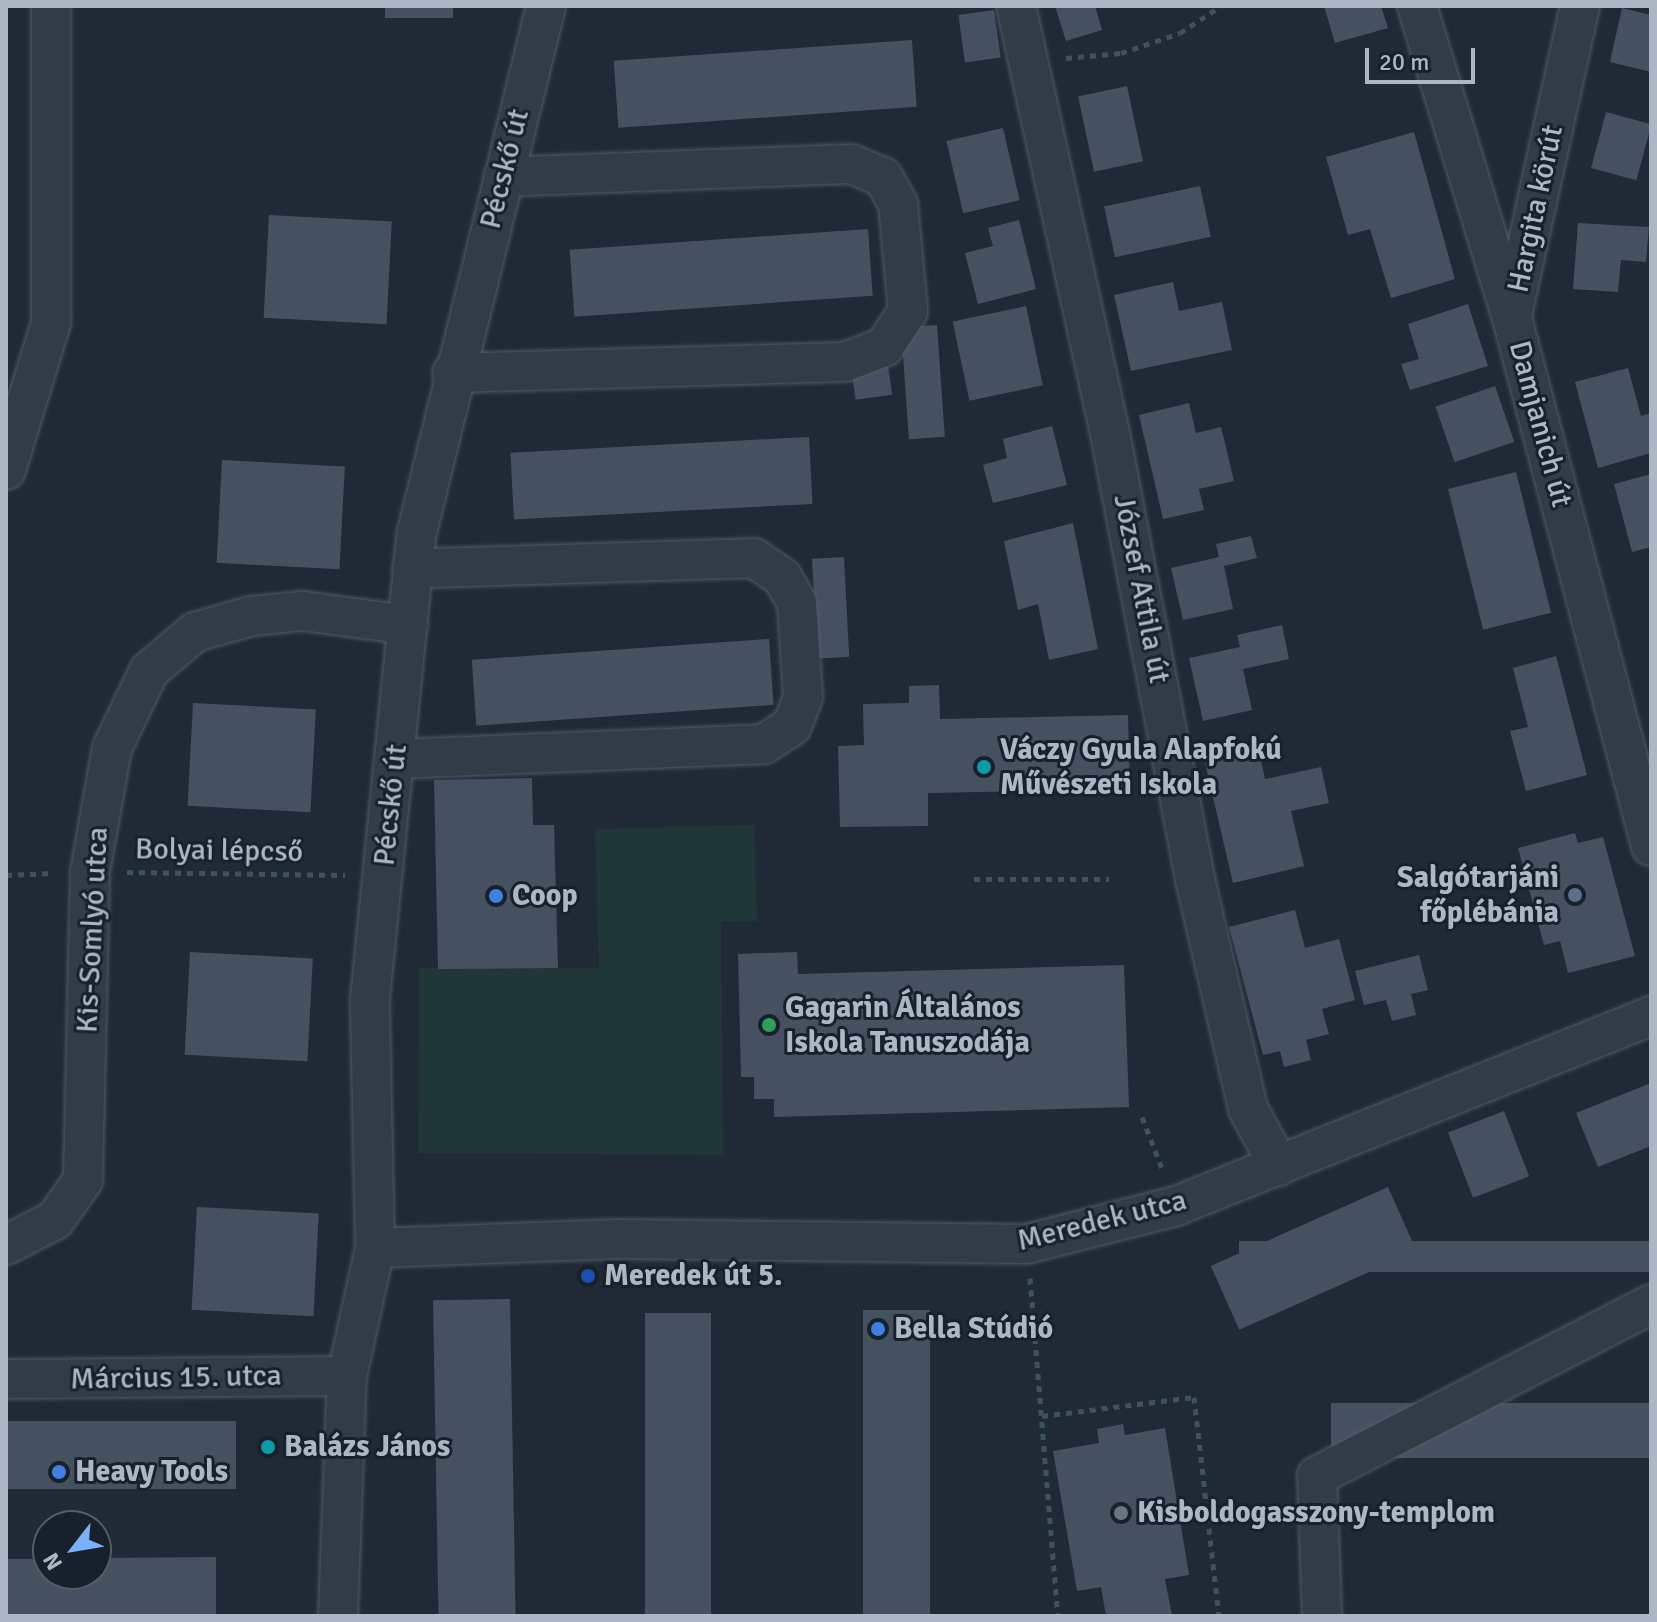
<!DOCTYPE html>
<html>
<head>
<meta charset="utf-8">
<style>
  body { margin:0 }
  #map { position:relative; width:1657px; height:1622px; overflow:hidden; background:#1f2a36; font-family:Signika,sans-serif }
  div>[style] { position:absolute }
  .green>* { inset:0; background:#213637 }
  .building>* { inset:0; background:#455161; transform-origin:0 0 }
  .path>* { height:5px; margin-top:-2.5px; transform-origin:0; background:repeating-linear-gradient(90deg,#3e5355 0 6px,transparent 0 12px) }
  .roads { filter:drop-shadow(0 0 2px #505965) drop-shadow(0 0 2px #505965) }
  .minor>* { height:38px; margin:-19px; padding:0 19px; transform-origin:19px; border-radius:19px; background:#323c47 }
  .dots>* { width:22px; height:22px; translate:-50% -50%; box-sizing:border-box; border:4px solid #18212b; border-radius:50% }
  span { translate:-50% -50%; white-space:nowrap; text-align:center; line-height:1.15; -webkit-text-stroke:6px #18212b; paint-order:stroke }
  .street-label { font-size:30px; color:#acb6c4 }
  .poi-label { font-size:30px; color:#acb6c4; font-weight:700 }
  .left { translate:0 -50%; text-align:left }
  .right { translate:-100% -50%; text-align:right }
  .frame { position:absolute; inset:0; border:8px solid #acb6c4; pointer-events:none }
  .north { position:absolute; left:32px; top:1510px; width:80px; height:80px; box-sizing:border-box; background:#18212b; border:2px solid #535d68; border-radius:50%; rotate:239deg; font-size:22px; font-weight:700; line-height:32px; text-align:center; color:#acb6c4 }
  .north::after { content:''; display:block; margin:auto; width:28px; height:36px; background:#7cb0f9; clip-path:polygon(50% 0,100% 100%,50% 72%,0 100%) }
  .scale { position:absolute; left:1365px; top:48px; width:110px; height:36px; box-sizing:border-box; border:4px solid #acb6c4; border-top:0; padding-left:10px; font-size:24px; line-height:28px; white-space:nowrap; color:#acb6c4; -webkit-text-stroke:6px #18212b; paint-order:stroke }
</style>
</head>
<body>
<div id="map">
  <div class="green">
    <div style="clip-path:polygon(754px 825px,757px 921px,721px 922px,723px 1155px,418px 1153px,419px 968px,599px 968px,595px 829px)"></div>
  </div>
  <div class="building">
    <div style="left:385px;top:6px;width:68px;height:12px"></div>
    <div style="clip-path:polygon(1055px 6px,1095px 6px,1102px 30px,1066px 41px)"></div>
    <div style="clip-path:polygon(1324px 6px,1381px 6px,1388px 28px,1335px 43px)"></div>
    <div style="clip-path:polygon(1622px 8px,1651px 15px,1651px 72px,1610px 62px)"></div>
    <div style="left:994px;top:10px;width:48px;height:36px;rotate:82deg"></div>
    <div style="left:912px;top:40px;width:67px;height:299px;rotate:86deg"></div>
    <div style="left:1127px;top:86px;width:77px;height:50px;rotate:78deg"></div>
    <div style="left:1606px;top:112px;width:47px;height:58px;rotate:15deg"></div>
    <div style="left:1003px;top:128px;width:74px;height:58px;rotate:77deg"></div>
    <div style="clip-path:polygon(1414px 132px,1455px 279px,1391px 298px,1370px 229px,1348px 235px,1326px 157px)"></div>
    <div style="left:1200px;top:186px;width:52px;height:98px;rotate:78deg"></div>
    <div style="left:269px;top:215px;width:123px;height:103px;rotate:3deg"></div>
    <div style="clip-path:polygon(1019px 220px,1036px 289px,978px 304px,965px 253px,993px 246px,988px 228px)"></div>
    <div style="clip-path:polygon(1578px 223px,1649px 227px,1646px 262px,1621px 260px,1618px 292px,1573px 289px)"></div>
    <div style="left:868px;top:229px;width:67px;height:299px;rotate:86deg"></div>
    <div style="clip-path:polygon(1173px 282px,1179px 311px,1222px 302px,1232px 350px,1131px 371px,1114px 295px)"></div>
    <div style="clip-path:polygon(1468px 304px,1488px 366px,1410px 390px,1401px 364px,1419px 359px,1408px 324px)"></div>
    <div style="left:1026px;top:306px;width:81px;height:75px;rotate:78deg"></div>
    <div style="left:937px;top:325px;width:112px;height:36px;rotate:86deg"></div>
    <div style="left:888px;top:365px;width:30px;height:37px;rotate:82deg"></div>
    <div style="clip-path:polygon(1628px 368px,1641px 416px,1651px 413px,1651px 453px,1598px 468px,1575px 382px)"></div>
    <div style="left:1495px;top:386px;width:59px;height:63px;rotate:71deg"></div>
    <div style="clip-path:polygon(1189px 403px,1196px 433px,1221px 427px,1234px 481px,1199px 489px,1204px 510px,1163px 519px,1139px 415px)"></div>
    <div style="clip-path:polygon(1052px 426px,1067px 485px,993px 503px,983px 465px,1007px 458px,1003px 439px)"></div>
    <div style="left:809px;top:437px;width:67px;height:299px;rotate:87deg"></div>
    <div style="left:222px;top:460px;width:123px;height:103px;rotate:3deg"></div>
    <div style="left:1516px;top:472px;width:145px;height:70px;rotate:76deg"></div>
    <div style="clip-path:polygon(1651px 474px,1651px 547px,1632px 552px,1614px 484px)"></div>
    <div style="clip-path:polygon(1073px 523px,1098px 649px,1049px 660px,1038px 604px,1018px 610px,1004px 541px)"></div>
    <div style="clip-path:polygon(1251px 536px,1257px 558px,1224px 566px,1233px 609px,1183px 620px,1171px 568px,1219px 557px,1216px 544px)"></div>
    <div style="left:844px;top:557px;width:100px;height:32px;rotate:87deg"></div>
    <div style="clip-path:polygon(1282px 625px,1289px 659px,1243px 669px,1252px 710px,1203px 721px,1189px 658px,1240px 647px,1237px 635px)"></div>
    <div style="left:769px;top:639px;width:66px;height:298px;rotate:86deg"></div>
    <div style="clip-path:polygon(1556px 656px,1587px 775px,1526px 791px,1510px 731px,1528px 727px,1513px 668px)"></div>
    <div style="clip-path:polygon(939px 685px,940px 719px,1128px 715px,1130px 789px,928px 793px,928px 826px,840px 827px,838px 746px,864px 745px,863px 704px,909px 703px,909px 686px)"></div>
    <div style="left:193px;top:703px;width:123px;height:103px;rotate:3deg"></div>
    <div style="clip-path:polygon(1259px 750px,1265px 779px,1321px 767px,1329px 803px,1291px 811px,1304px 866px,1233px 883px,1205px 763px)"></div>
    <div style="clip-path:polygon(532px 778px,533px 825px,554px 825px,558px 968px,438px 969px,434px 780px)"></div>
    <div style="clip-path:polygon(1575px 833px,1578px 843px,1603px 837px,1635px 956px,1568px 973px,1560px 941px,1544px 945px,1518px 848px)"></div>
    <div style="clip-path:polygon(1295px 910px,1305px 948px,1339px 939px,1355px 1000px,1322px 1009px,1329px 1034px,1306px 1040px,1311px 1060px,1284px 1067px,1280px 1051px,1263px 1055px,1229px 927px)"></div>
    <div style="left:190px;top:952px;width:123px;height:103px;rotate:3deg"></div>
    <div style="clip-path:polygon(797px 952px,798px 974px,1124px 965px,1129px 1107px,774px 1117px,774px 1099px,754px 1099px,754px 1077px,741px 1077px,738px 954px)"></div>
    <div style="clip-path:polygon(1419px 955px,1428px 990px,1411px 994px,1416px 1015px,1392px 1021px,1386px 1000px,1364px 1005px,1355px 971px)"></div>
    <div style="clip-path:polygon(1651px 1083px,1651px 1146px,1598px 1167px,1576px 1113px)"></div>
    <div style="left:1504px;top:1111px;width:70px;height:60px;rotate:69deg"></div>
    <div style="left:1388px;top:1187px;width:70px;height:194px;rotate:66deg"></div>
    <div style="left:197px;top:1207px;width:122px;height:103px;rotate:3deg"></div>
    <div style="left:1651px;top:1241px;width:31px;height:412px;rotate:90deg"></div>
    <div style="left:510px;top:1299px;width:317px;height:77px;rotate:89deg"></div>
    <div style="left:930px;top:1310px;width:304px;height:67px;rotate:90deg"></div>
    <div style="left:645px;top:1313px;width:66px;height:303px"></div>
    <div style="left:1651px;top:1403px;width:55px;height:320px;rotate:90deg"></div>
    <div style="left:6px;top:1421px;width:230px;height:68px"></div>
    <div style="clip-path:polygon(1123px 1424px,1125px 1435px,1165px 1428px,1189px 1575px,1165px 1579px,1172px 1616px,1106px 1616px,1101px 1587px,1077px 1591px,1053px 1451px,1099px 1443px,1097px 1429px)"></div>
    <div style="clip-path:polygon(216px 1557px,216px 1616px,6px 1616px,6px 1559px,48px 1559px,48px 1574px,96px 1574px,96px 1558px)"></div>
  </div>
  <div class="path">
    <div style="left:1066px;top:58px;width:55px;rotate:-5.2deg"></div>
    <div style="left:1121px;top:53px;width:62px;rotate:-18.7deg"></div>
    <div style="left:1180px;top:33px;width:49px;rotate:-33.4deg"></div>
    <div style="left:127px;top:872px;width:218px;rotate:0.8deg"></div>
    <div style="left:6px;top:875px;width:47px;rotate:-2.4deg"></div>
    <div style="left:974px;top:879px;width:135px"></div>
    <div style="left:1142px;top:1117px;width:58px;rotate:68.7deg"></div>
    <div style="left:1030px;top:1278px;width:339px;rotate:85.3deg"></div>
    <div style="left:1042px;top:1416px;width:153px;rotate:-7.1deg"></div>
    <div style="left:1194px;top:1397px;width:220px;rotate:83.5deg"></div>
  </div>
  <div class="roads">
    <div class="minor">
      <div style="left:1016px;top:6px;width:437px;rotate:77.6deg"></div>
      <div style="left:1110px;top:433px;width:454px;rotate:79.2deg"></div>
      <div style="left:1195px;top:879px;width:236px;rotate:77deg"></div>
      <div style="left:1248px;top:1109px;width:65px;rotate:61.5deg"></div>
      <div style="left:1417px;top:6px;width:326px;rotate:73.1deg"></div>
      <div style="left:1512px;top:318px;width:546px;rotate:75.25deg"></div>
      <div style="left:1512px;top:315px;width:316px;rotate:-77.6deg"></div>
      <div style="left:452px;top:373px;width:393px;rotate:-1.6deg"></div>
      <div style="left:845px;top:362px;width:42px;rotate:-21deg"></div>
      <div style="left:884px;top:347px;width:43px;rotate:-56.3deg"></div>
      <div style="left:908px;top:311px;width:107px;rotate:-95.3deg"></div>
      <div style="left:898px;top:204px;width:31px;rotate:-119deg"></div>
      <div style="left:883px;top:177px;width:35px;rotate:-158deg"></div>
      <div style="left:850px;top:164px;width:347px;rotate:177.9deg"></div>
      <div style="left:6px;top:470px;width:154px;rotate:-73deg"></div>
      <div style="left:51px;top:323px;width:317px;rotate:-90deg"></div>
      <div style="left:396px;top:759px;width:368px;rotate:-2.3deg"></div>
      <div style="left:764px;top:744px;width:33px;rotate:-33deg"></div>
      <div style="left:792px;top:726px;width:31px;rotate:-69deg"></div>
      <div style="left:803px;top:697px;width:94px;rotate:-93.7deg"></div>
      <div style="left:797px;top:603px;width:30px;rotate:-120deg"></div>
      <div style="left:782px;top:577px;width:34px;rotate:-146deg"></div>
      <div style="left:754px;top:558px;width:342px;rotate:178.2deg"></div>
      <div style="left:6px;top:1245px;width:55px;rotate:-27deg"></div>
      <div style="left:55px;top:1220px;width:49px;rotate:-55deg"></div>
      <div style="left:83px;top:1180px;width:308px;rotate:-88.7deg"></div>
      <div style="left:90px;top:872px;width:126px;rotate:-79.9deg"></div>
      <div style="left:112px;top:748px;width:85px;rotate:-64.3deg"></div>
      <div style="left:149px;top:671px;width:60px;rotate:-40.3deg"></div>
      <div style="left:195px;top:632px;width:58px;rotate:-15.9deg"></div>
      <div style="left:251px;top:616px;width:52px;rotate:-5.5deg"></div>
      <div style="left:303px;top:611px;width:106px;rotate:7.6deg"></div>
      <div style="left:375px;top:1248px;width:244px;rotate:-2.1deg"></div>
      <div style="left:619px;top:1239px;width:408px;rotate:0.7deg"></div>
      <div style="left:1027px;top:1244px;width:154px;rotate:-14.3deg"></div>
      <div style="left:1176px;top:1206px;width:512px;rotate:-21.8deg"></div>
      <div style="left:6px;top:1379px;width:341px;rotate:-0.5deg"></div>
      <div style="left:338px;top:1616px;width:240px;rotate:-87.9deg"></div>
      <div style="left:347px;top:1376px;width:131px;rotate:-77.7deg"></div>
      <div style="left:375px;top:1248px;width:249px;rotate:-91.2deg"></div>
      <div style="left:370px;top:999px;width:469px;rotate:-84.3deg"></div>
      <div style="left:417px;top:532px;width:542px;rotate:-76.22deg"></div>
      <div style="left:1322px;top:1616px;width:140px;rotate:-92deg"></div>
      <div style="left:1317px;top:1476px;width:376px;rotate:-27.2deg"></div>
    </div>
  </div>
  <div class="dots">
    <div style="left:984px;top:767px;background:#0f9aa8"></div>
    <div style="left:1575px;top:895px;background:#5c6f8a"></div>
    <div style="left:496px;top:896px;background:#3f7fe0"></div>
    <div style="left:769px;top:1025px;background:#2e9e5b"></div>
    <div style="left:588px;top:1276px;background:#1a4fb4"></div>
    <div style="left:878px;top:1329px;background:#3f7fe0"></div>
    <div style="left:268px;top:1447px;background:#0f9aa8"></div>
    <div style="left:59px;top:1472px;background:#3f7fe0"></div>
    <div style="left:1121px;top:1513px;background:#6b7280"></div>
  </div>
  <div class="street-label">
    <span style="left:505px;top:169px;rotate:-76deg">Pécskő út</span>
    <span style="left:1536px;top:209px;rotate:-78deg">Hargita körút</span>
    <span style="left:1540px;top:424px;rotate:75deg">Damjanich út</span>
    <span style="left:1141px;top:589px;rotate:79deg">József Attila út</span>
    <span style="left:391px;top:805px;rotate:-84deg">Pécskő út</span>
    <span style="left:219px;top:851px;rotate:1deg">Bolyai lépcső</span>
    <span style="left:93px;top:930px;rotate:-87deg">Kis-Somlyó utca</span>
    <span style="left:1102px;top:1221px;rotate:-14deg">Meredek utca</span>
    <span style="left:176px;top:1378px;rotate:-1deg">Március 15. utca</span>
  </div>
  <div class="poi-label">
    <span class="left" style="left:1000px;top:767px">Váczy Gyula Alapfokú<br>Művészeti Iskola</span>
    <span class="right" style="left:1559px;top:895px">Salgótarjáni<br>főplébánia</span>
    <span class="left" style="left:512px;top:896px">Coop</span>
    <span class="left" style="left:785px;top:1025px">Gagarin Általános<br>Iskola Tanuszodája</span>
    <span class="left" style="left:604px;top:1276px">Meredek út 5.</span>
    <span class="left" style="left:894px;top:1329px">Bella Stúdió</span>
    <span class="left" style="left:284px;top:1447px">Balázs János</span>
    <span class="left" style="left:75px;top:1472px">Heavy Tools</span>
    <span class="left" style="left:1137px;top:1513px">Kisboldogasszony-templom</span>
  </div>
  <div class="frame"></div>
  <div class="north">N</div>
  <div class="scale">20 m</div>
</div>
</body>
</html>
